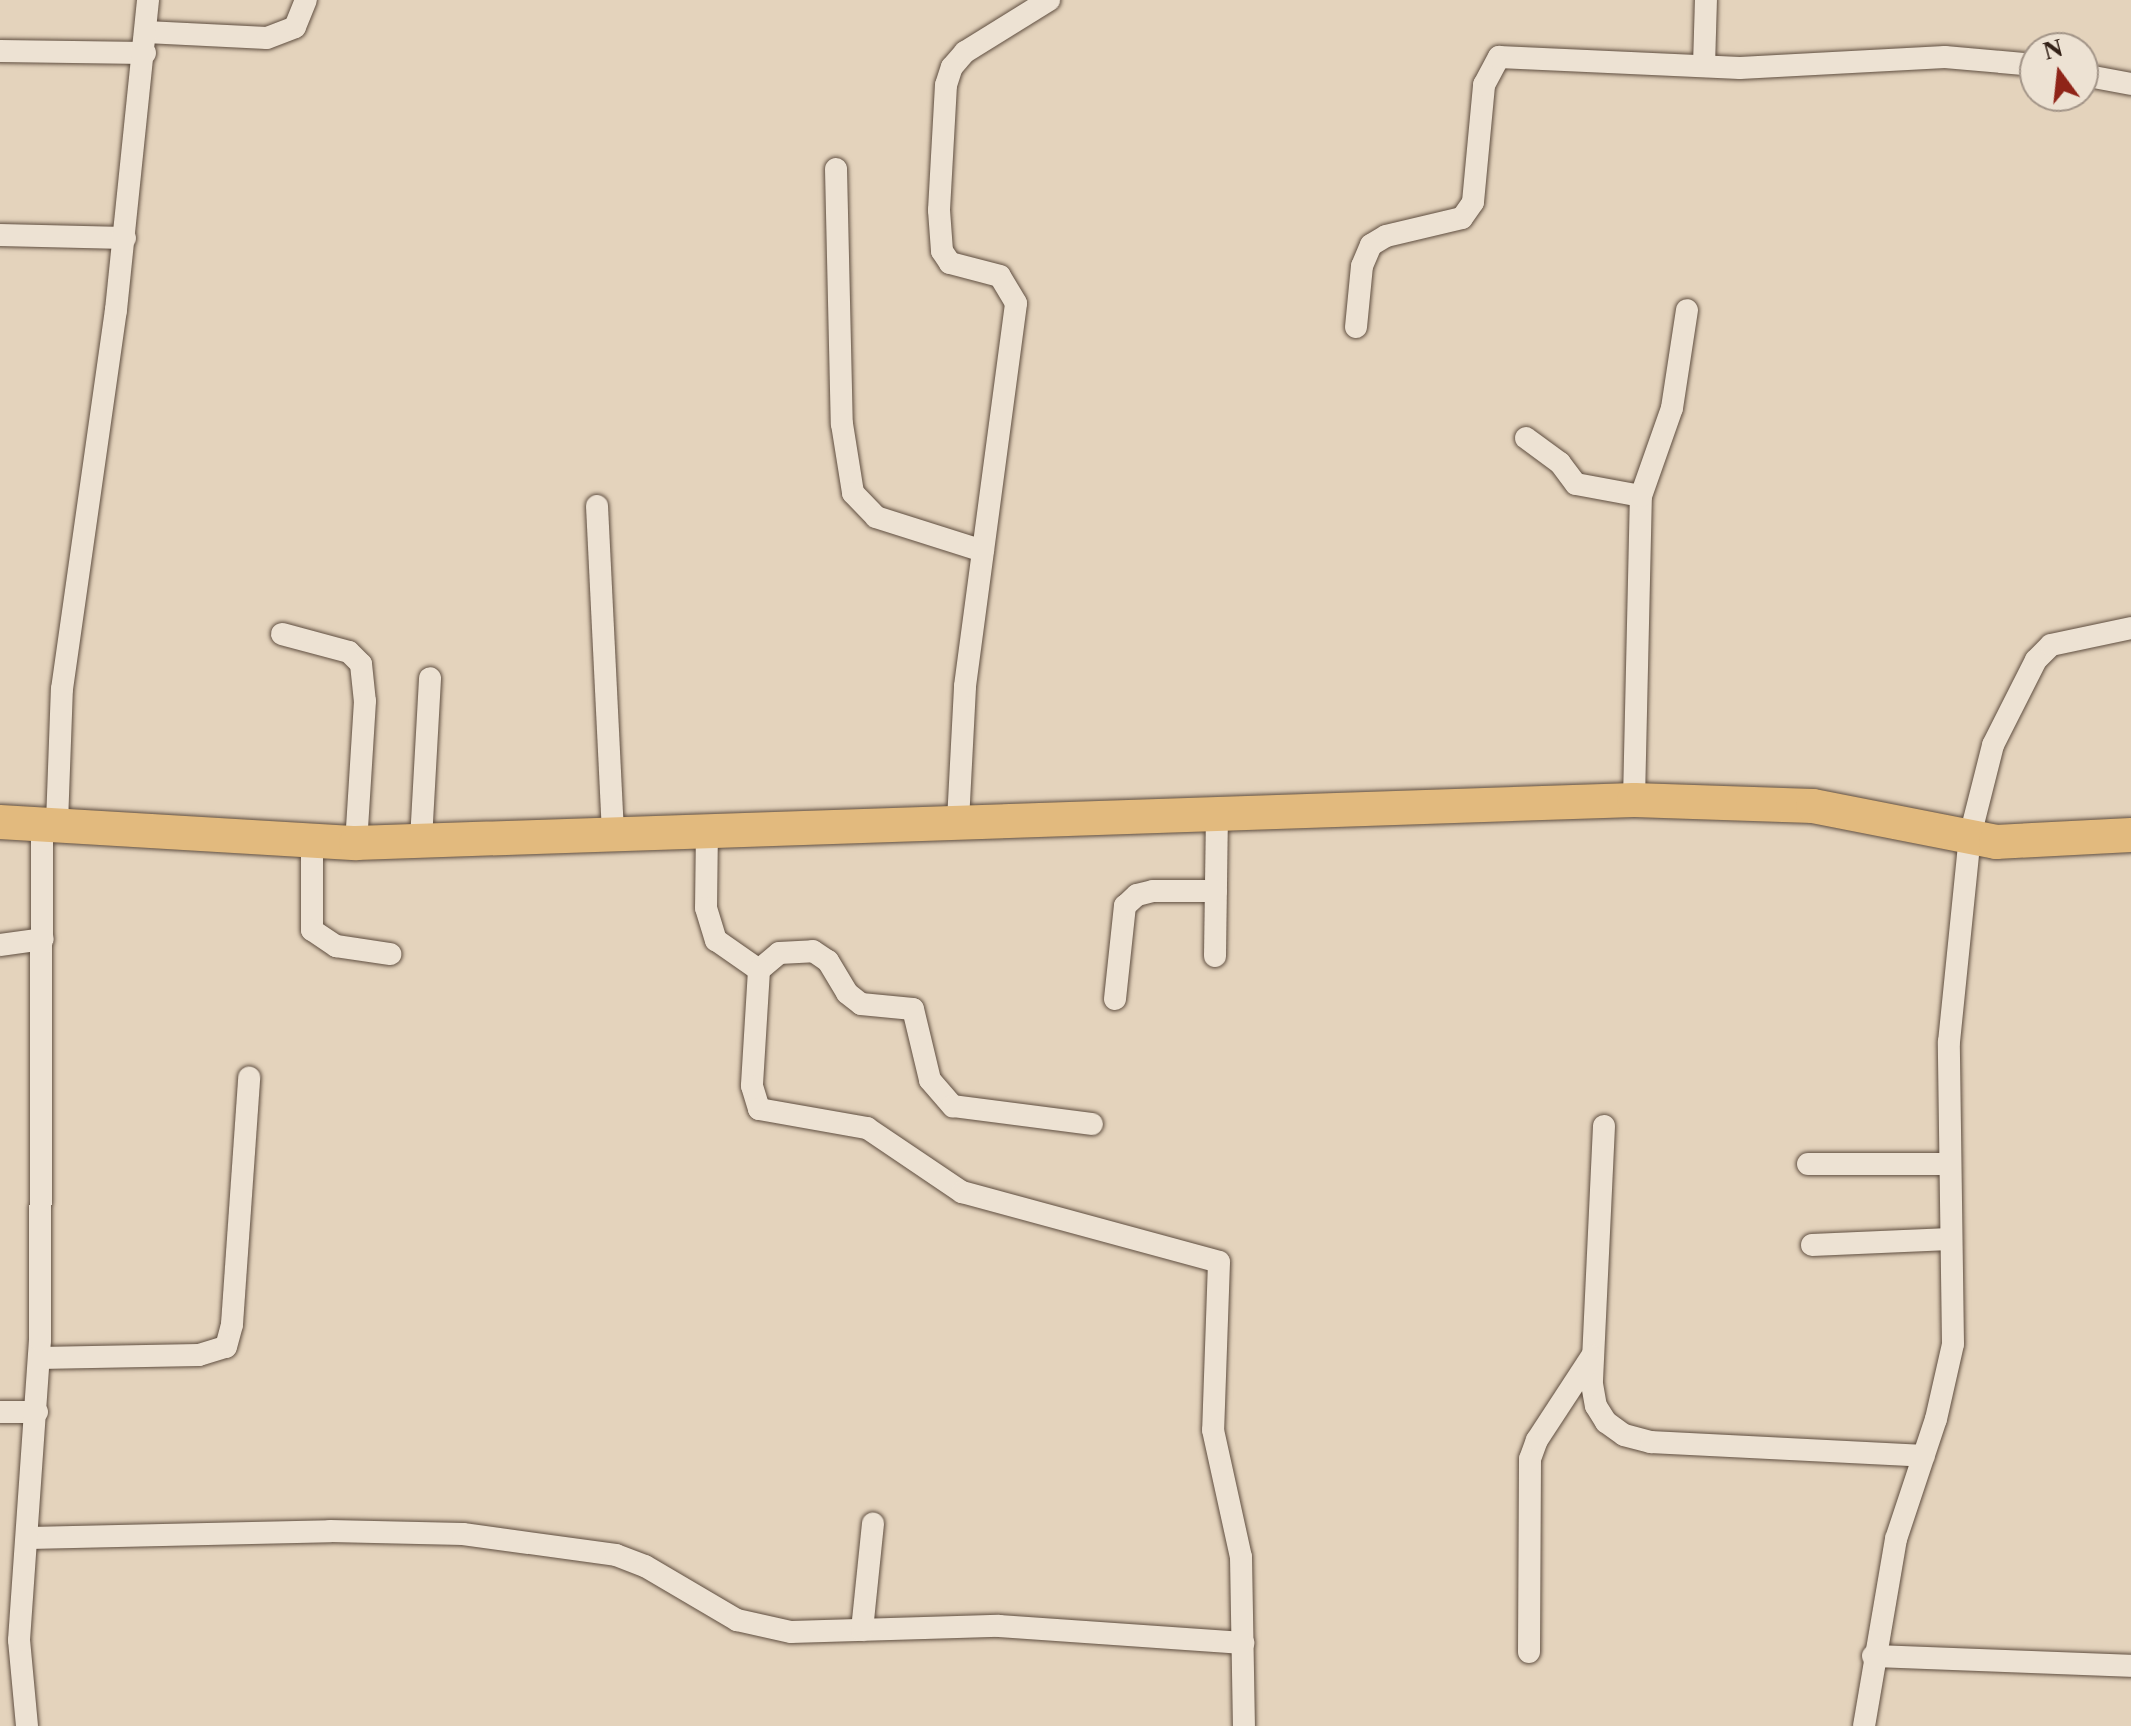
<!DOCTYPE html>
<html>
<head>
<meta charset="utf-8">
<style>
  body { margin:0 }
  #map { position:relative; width:2131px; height:1726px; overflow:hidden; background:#e4d3bc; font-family:"Libre Caslon Text",serif }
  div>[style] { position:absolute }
  .roads { filter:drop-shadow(0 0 2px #5f4e40) drop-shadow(0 0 2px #5f4e40) }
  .minor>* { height:22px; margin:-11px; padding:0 11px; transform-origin:11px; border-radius:11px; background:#ede2d3 }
  .highway>* { height:34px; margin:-17px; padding:0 17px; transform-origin:17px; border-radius:17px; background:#e2ba7e }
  span { translate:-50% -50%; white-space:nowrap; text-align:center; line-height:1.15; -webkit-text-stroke:7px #ede2d3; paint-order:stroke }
  .north { position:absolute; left:2019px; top:32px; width:80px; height:80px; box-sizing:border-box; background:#ede2d3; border:2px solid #a39588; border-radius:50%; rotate:345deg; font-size:22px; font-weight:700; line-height:32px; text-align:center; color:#332117 }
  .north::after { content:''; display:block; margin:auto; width:28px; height:36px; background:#8f2418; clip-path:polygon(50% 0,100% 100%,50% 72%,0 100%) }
</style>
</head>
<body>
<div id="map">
  <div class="roads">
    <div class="minor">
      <div style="left:146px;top:32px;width:121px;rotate:2.8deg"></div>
      <div style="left:267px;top:38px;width:30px;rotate:-21deg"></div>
      <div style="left:295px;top:27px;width:29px;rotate:-68deg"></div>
      <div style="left:0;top:51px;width:145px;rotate:0.8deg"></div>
      <div style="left:1704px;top:66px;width:66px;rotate:-88.3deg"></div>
      <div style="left:2083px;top:75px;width:49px;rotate:10.6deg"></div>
      <div style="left:836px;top:169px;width:255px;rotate:88.7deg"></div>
      <div style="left:842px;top:424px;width:70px;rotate:80.9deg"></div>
      <div style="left:853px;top:493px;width:33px;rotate:46deg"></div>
      <div style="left:876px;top:517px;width:112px;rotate:17.6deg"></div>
      <div style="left:0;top:235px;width:125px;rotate:1.4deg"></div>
      <div style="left:1356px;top:327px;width:61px;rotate:-84.4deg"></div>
      <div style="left:1362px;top:266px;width:23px;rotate:-67deg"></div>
      <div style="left:1371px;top:245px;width:17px;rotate:-31deg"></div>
      <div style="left:1386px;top:236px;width:78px;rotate:-13.3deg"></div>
      <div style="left:1462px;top:218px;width:19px;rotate:-55deg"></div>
      <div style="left:1473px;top:202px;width:118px;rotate:-84.6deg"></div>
      <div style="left:1484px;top:85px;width:32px;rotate:-62deg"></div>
      <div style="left:1499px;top:57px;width:241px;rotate:2.6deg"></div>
      <div style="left:1740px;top:68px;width:205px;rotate:-3.1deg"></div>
      <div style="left:1945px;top:57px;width:90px;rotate:5.1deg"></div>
      <div style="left:1526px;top:438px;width:42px;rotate:36.3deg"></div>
      <div style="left:1560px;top:463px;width:26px;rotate:53deg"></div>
      <div style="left:1576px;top:484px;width:66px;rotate:10.5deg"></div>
      <div style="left:597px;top:506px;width:327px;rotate:87.2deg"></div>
      <div style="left:282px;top:634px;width:69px;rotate:15deg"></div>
      <div style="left:349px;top:652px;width:17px;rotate:45deg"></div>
      <div style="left:361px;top:664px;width:37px;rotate:84deg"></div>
      <div style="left:365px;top:701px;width:142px;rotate:93.6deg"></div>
      <div style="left:1634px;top:800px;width:304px;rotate:-88.7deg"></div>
      <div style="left:1641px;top:496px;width:93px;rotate:-70.6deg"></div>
      <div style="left:1672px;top:408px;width:99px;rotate:-81.3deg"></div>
      <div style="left:958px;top:821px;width:135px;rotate:-87deg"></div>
      <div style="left:965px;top:686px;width:386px;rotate:-82.4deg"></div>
      <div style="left:1016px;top:303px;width:31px;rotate:-121deg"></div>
      <div style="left:1000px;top:276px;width:52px;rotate:-165.4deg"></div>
      <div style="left:950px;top:263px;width:14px;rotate:-124deg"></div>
      <div style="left:942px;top:251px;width:41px;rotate:-94.2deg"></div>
      <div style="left:939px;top:210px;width:125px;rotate:-86.8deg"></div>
      <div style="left:946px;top:85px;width:19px;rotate:-72deg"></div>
      <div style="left:952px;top:67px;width:20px;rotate:-49deg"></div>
      <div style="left:965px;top:52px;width:99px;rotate:-31.8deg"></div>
      <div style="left:57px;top:823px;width:134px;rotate:-87.9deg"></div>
      <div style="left:62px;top:689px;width:383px;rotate:-81.9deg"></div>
      <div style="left:116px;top:310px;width:312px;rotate:-84.1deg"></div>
      <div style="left:707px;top:828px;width:80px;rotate:90.7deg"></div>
      <div style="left:706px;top:908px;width:34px;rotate:73deg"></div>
      <div style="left:716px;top:940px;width:52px;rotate:34.9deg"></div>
      <div style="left:759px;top:970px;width:26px;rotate:-40deg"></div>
      <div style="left:779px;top:953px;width:34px;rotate:-3deg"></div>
      <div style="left:813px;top:951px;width:18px;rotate:34deg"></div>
      <div style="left:828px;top:961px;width:37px;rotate:59deg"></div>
      <div style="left:847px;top:993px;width:18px;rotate:38deg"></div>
      <div style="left:861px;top:1004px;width:52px;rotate:5.5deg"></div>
      <div style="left:913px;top:1009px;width:73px;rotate:76.5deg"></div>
      <div style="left:930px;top:1080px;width:35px;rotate:49deg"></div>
      <div style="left:953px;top:1106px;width:140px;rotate:7.4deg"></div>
      <div style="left:421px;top:840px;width:162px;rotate:-86.8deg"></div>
      <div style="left:312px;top:842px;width:88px;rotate:90deg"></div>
      <div style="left:312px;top:930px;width:29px;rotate:34deg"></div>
      <div style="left:336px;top:946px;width:55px;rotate:8.4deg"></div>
      <div style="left:0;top:945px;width:43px;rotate:-7.9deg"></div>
      <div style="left:1215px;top:956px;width:145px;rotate:-89.2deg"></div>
      <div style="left:759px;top:970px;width:116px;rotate:93.5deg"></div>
      <div style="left:752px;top:1086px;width:24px;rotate:73deg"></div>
      <div style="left:759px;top:1109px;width:110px;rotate:10deg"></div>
      <div style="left:867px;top:1128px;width:115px;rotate:34deg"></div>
      <div style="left:962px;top:1192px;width:266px;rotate:15.2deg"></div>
      <div style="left:1219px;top:1262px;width:168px;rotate:92deg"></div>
      <div style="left:1213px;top:1430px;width:130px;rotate:77.6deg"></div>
      <div style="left:1241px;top:1557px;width:169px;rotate:89deg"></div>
      <div style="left:1115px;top:999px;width:94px;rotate:-83.9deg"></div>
      <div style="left:1125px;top:906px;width:16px;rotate:-43deg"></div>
      <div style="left:1137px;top:895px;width:16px;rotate:-14deg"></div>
      <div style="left:1153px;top:891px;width:63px"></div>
      <div style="left:1604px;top:1126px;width:258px;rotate:92.7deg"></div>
      <div style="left:1592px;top:1384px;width:22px;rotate:80deg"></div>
      <div style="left:1596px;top:1406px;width:19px;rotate:58deg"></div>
      <div style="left:1606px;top:1422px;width:22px;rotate:36deg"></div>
      <div style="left:1624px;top:1435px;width:28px;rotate:15deg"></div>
      <div style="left:1651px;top:1442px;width:273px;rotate:2.9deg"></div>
      <div style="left:1808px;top:1164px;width:141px"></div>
      <div style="left:1812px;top:1245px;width:138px;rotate:-2.5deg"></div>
      <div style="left:39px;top:1358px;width:160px;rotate:-1.1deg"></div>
      <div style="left:199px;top:1355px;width:28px;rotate:-17deg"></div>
      <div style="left:226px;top:1347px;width:24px;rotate:-75deg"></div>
      <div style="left:232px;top:1324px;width:247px;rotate:-86deg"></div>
      <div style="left:0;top:1412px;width:37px"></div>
      <div style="left:29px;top:1538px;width:301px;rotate:-1.3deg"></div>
      <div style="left:330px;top:1531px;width:133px;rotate:1.3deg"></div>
      <div style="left:463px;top:1534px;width:154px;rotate:7.8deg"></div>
      <div style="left:616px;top:1555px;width:31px;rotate:21deg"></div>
      <div style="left:645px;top:1566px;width:107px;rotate:30.4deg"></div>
      <div style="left:737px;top:1620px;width:55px;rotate:12.5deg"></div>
      <div style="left:791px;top:1632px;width:208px;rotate:-1.7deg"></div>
      <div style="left:999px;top:1626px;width:245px;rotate:4deg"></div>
      <div style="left:862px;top:1630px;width:107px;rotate:-84.1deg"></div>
      <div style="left:1529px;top:1652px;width:193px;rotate:-89.7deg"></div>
      <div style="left:1530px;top:1459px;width:20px;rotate:-70deg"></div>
      <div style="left:1537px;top:1440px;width:100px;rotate:-56.8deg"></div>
      <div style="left:1873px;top:1656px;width:258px;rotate:2.2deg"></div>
      <div style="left:27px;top:1726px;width:86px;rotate:-95.3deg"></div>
      <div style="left:19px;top:1640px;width:301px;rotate:-86deg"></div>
      <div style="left:40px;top:1340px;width:517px;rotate:-89.78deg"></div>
      <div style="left:1864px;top:1726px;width:190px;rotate:-80.3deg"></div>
      <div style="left:1896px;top:1539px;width:126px;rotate:-71.6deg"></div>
      <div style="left:1936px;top:1419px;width:77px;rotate:-77.2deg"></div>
      <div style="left:1953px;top:1344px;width:302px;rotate:-90.8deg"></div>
      <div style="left:1949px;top:1042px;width:207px;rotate:-84.2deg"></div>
      <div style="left:1970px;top:836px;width:94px;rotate:-75.8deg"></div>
      <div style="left:1993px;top:745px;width:95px;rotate:-63.2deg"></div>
      <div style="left:2036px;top:660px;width:21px;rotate:-45deg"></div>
      <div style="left:2051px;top:645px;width:82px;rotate:-12deg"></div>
    </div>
    <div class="highway">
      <div style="left:0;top:822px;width:357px;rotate:3.4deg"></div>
      <div style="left:356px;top:843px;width:1279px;rotate:-1.93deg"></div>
      <div style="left:1634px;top:800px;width:179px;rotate:1.9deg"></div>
      <div style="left:1813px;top:806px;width:187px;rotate:11.1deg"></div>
      <div style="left:1996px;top:842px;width:135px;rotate:-3deg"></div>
    </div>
  </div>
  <div class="north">N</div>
</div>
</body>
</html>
